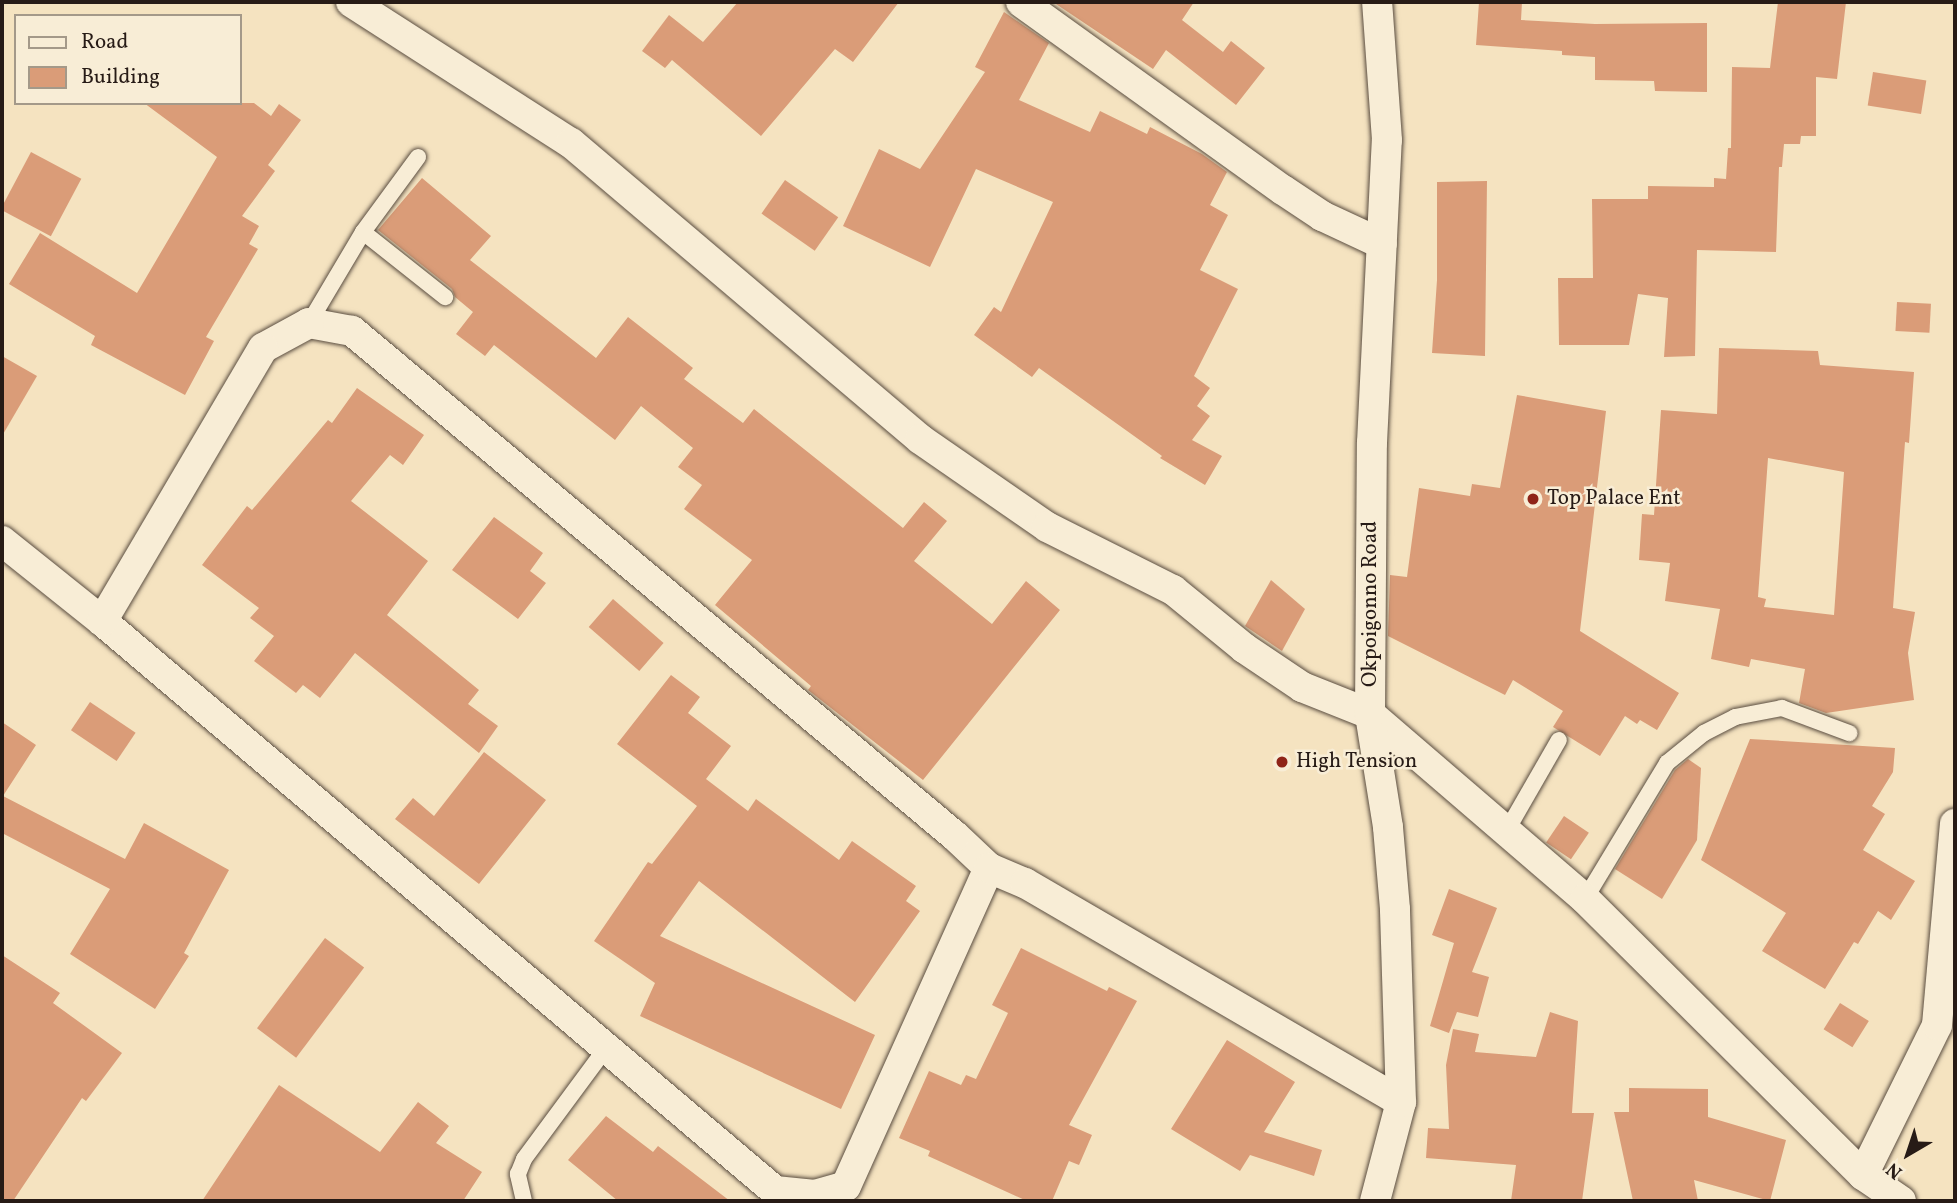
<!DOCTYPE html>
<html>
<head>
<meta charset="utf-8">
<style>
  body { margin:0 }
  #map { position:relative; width:1957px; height:1203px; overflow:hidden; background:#f5e3c0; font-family:Vollkorn,serif }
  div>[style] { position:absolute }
  .building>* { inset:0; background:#da9c78; transform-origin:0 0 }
  .roads { filter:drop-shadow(0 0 2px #5a4d40) drop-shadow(0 0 2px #5a4d40) }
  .lane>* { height:16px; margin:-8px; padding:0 8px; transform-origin:8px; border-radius:8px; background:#f8edd6 }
  .street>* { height:30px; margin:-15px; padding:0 15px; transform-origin:15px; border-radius:15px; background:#f8edd6 }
  .dots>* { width:19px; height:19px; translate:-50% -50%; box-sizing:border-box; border:4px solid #f8edd6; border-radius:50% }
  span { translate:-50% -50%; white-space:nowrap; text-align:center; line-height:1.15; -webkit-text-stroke:5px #f8edd6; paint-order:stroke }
  .poi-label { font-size:21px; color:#271b16 }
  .left { translate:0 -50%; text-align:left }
  .street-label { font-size:21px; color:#271b16 }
  .frame { position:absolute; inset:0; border:4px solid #271b16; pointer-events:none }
  .legend { position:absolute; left:14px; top:14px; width:228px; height:91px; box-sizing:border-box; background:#f8edd6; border:2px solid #a49989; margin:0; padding:9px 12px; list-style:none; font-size:21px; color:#271b16 }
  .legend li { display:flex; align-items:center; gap:14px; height:35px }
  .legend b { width:35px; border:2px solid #a49989 }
  .north { position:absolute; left:1873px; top:1119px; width:70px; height:70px; -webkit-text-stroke:5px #f8edd6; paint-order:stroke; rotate:219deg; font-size:19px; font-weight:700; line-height:28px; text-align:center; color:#271b16 }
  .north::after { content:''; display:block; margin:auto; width:24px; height:32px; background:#271b16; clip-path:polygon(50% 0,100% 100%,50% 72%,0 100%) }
</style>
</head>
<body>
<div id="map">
  <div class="building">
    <div style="clip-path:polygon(738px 2px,899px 2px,853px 62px,835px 49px,761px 136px,672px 60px,665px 68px,642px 51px,669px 15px,703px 42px)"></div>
    <div style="clip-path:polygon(1053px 2px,1194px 2px,1182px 20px,1223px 52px,1231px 41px,1265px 68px,1236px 105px,1166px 50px,1153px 69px)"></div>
    <div style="clip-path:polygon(1479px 2px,1522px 2px,1521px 20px,1595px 24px,1707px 23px,1707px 92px,1655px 91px,1654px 81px,1595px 80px,1595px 57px,1562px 55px,1562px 51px,1476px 45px)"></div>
    <div style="clip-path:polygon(1778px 2px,1846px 2px,1837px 79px,1816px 77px,1816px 136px,1801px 136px,1800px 144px,1784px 144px,1782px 167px,1779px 167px,1776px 252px,1697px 250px,1695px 356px,1664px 357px,1668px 298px,1638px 294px,1629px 345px,1559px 345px,1558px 278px,1593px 278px,1592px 199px,1648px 199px,1648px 186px,1714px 187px,1714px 178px,1726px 179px,1728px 148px,1731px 148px,1732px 67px,1770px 68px)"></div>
    <div style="clip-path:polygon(1004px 12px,1049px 43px,1019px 100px,1090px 132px,1100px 111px,1147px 134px,1150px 127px,1202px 154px,1227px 172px,1210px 205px,1228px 215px,1200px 270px,1238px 289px,1194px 376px,1210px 388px,1197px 406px,1210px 416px,1192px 440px,1222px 456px,1205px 485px,1160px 458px,1162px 456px,1039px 368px,1032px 377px,974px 335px,994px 307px,1001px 312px,1053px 202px,976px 169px,930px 267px,843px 226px,879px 149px,920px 169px,985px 72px,975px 67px)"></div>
    <div style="left:1873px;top:72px;width:54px;height:34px;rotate:9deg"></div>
    <div style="clip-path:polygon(144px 103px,254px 103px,271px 116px,279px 104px,301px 120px,268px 165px,275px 171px,242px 216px,259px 226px,249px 244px,258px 249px,206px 337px,214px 341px,185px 395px,91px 345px,95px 336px,9px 284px,40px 233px,137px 293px,217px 157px)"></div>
    <div style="left:31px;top:152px;width:57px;height:65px;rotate:28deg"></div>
    <div style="clip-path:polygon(422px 178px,491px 236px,470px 260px,596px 358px,628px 317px,693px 368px,684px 379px,743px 423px,754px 409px,903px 528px,924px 502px,947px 521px,914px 561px,992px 624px,1026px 581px,1060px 610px,923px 780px,808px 690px,811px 686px,715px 605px,752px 560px,684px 509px,702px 485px,678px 467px,693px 448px,641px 406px,615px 440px,494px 345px,485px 356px,456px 334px,473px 312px,455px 297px,452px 289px,378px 230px)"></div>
    <div style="left:785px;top:180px;width:65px;height:41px;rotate:35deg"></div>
    <div style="clip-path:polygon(1487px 181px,1485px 356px,1432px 353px,1437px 280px,1437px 182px)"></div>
    <div style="left:1897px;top:302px;width:34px;height:29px;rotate:3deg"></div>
    <div style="clip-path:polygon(evenodd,1719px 348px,1818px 351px,1820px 365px,1914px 372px,1909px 443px,1905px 442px,1893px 608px,1915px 612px,1908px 653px,1914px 700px,1826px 713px,1799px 703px,1805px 669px,1751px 659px,1749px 667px,1711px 659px,1720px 609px,1665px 601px,1670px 563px,1639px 560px,1642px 514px,1654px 515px,1661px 410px,1717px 414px,1719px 348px,1768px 458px,1844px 472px,1834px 615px,1764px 607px,1766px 599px,1758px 597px,1768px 458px)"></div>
    <div style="clip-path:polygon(2px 356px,37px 376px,2px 436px)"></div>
    <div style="clip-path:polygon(357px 388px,424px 435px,403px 465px,390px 455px,351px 501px,428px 561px,387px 615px,479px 690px,468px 704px,498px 726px,479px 753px,355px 653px,320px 698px,303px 685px,296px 693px,254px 661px,274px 636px,250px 618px,259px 608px,202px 565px,247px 506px,252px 510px,328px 420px,332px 423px)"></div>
    <div style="clip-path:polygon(1517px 395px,1606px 411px,1580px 631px,1679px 693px,1657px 730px,1640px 720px,1637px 724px,1625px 716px,1600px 756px,1553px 727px,1563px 711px,1513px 680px,1505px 695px,1388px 636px,1390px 575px,1407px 577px,1419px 488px,1470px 496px,1472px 484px,1500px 488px)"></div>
    <div style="clip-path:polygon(494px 517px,543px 553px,530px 571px,546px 583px,518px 619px,452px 570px)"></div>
    <div style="clip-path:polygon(1271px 580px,1305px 609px,1282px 651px,1245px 626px)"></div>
    <div style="left:613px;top:599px;width:67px;height:37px;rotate:41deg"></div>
    <div style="clip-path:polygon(671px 675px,700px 697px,688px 713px,731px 746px,706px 779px,748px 811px,756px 799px,839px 860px,852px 841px,916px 886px,906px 901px,920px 911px,855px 1002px,699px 881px,660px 936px,875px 1035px,841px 1109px,640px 1016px,655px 983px,594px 941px,648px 862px,652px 864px,697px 806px,617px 744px)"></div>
    <div style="left:90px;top:702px;width:55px;height:34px;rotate:34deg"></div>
    <div style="clip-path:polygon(2px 722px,36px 745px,3px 796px,125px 859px,144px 823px,229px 870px,184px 953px,189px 956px,155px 1009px,70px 954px,110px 889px,2px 833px)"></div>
    <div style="clip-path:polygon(1750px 739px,1895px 748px,1893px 772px,1872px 806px,1885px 814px,1863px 850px,1915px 881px,1891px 920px,1878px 911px,1858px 944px,1854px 942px,1825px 989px,1762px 951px,1786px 913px,1701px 860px)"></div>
    <div style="clip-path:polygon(484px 752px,546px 800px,479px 884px,395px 819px,413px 798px,434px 816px)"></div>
    <div style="clip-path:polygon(1688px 759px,1701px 768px,1697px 840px,1662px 899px,1615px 869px,1675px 770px)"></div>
    <div style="left:1564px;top:816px;width:30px;height:32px;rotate:34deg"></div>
    <div style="clip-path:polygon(1449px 889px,1497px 908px,1472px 972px,1489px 977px,1478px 1017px,1457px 1012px,1449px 1033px,1430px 1026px,1454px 943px,1432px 935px)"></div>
    <div style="left:325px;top:938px;width:49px;height:113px;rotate:37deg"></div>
    <div style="clip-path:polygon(1021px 948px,1107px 991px,1109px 987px,1137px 1001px,1069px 1125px,1092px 1135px,1079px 1165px,1069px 1161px,1052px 1201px,1027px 1201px,928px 1156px,930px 1151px,899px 1138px,929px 1071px,961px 1085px,966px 1075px,976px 1079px,1008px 1013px,992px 1005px)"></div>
    <div style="clip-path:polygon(2px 955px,60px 993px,53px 1003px,122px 1053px,86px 1101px,82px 1098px,13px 1201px,2px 1201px)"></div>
    <div style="left:1840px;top:1003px;width:34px;height:31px;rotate:32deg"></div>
    <div style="clip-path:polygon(1550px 1012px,1578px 1021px,1572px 1113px,1594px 1113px,1582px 1201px,1511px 1201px,1516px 1165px,1426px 1158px,1428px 1128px,1449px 1129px,1446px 1065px,1453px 1029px,1479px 1034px,1475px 1052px,1536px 1057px)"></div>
    <div style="clip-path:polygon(1227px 1040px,1295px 1082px,1264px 1132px,1322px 1150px,1314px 1176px,1250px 1155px,1240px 1171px,1171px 1129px)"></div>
    <div style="clip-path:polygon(279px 1085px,380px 1152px,418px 1102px,449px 1126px,436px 1143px,482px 1172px,463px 1201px,202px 1201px)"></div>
    <div style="clip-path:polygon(1629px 1088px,1708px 1089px,1708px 1117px,1786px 1140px,1770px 1201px,1694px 1180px,1698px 1201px,1633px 1201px,1614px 1112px,1629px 1112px)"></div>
    <div style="clip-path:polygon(606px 1116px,653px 1152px,658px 1146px,730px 1201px,618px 1201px,568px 1160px)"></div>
  </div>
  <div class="roads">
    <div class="lane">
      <div style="left:363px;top:232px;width:105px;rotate:38.4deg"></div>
      <div style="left:309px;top:323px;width:106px;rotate:-59.3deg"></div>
      <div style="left:363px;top:232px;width:93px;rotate:-53.7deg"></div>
      <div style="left:1506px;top:832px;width:106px;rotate:-60.1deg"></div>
      <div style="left:1585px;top:899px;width:159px;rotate:-58.9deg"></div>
      <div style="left:1667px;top:763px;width:48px;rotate:-39deg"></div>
      <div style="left:1704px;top:733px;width:35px;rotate:-27deg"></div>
      <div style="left:1735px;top:717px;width:48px;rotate:-10.8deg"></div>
      <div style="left:1782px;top:708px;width:72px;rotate:20.5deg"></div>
      <div style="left:524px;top:1201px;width:28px;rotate:-103deg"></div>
      <div style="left:518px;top:1174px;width:16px;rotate:-68deg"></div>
      <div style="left:524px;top:1159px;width:138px;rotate:-53.5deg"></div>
    </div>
    <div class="street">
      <div style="left:351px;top:2px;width:261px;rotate:32.7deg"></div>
      <div style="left:571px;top:143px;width:458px;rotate:40.3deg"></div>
      <div style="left:920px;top:439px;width:155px;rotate:34.7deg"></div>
      <div style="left:1047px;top:527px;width:141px;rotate:26.6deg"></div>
      <div style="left:1173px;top:590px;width:92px;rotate:39.2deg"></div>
      <div style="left:1244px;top:648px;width:70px;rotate:33.9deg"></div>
      <div style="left:1302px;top:687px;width:73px;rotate:21.7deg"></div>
      <div style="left:1370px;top:714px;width:284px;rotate:40.7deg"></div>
      <div style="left:1585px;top:899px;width:392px;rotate:44.8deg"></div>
      <div style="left:1863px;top:1175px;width:46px;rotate:34.4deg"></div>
      <div style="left:1021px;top:2px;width:322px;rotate:35.7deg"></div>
      <div style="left:1283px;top:190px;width:47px;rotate:33.7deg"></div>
      <div style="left:1322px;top:216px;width:66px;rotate:25deg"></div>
      <div style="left:2px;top:541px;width:128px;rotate:38.7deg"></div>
      <div style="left:102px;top:621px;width:882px;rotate:40.26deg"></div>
      <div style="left:775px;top:1191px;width:40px;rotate:5.7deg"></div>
      <div style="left:815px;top:1195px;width:32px;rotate:-16deg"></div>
      <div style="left:846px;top:1186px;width:349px;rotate:-65.8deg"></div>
      <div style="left:989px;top:868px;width:47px;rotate:-136.7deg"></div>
      <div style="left:955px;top:836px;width:787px;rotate:-140.05deg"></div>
      <div style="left:352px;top:331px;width:44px;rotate:-169.5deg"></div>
      <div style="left:309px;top:323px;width:52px;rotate:151.5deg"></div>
      <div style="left:263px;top:348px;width:317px;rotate:120.5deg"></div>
      <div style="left:989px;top:868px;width:39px;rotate:23deg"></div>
      <div style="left:1025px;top:883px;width:435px;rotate:30.2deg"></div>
      <div style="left:1863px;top:1175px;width:167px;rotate:-63.7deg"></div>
      <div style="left:1937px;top:1025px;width:202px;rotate:-84.9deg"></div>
      <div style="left:1375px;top:1201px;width:102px;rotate:-75.3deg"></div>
      <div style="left:1401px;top:1102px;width:193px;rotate:-91.8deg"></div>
      <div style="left:1395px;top:909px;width:82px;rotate:-94.9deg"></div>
      <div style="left:1388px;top:827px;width:114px;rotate:-99.1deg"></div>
      <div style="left:1370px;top:714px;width:271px;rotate:-89.6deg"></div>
      <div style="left:1372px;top:443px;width:303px;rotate:-87.2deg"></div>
      <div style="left:1387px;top:140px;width:138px;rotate:-94.1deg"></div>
    </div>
  </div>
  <div class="dots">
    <div style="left:1533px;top:499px;background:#8f2418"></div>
    <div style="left:1282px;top:762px;background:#8f2418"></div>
  </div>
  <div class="poi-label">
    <span class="left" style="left:1547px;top:499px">Top Palace Ent</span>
    <span class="left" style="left:1296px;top:762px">High Tension</span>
  </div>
  <div class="street-label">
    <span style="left:1371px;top:604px;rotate:-90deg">Okpoigonno Road</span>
  </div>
  <div class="frame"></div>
  <ul class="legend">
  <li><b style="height:9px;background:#f8edd6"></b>Road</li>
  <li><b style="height:19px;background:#da9c78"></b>Building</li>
  </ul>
  <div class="north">N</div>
</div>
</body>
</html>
